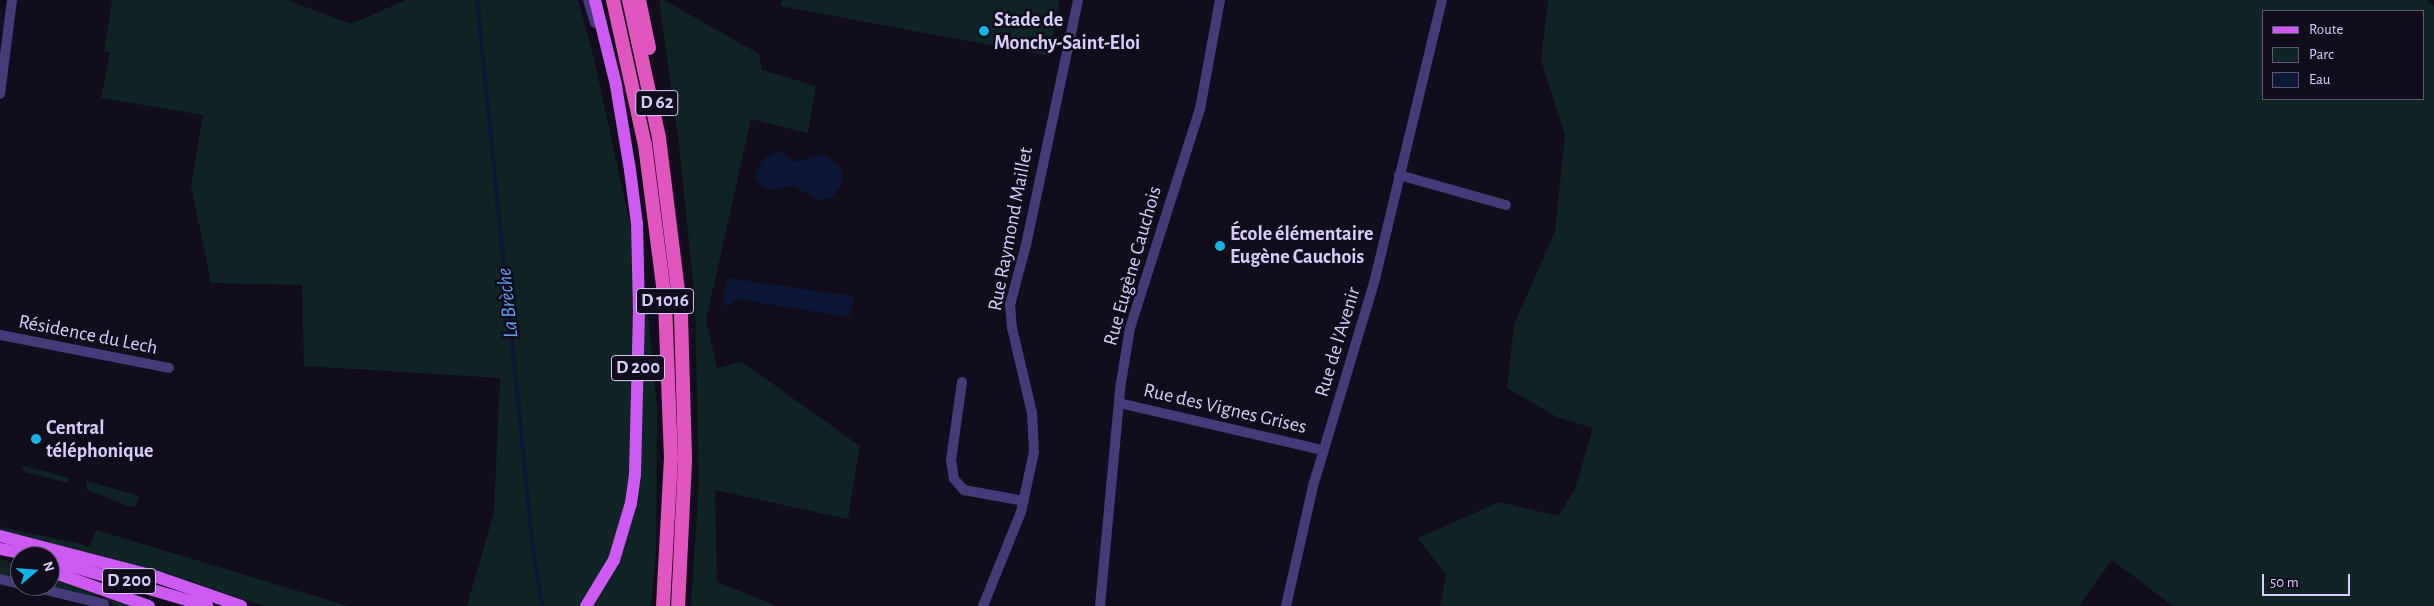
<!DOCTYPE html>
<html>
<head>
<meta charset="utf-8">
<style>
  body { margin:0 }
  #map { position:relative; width:2434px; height:606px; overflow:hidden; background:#110d1c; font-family:"Alegreya Sans",sans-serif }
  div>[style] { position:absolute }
  .green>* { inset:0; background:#102425 }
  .water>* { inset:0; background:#0c1636 }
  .stream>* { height:4px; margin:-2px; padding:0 2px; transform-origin:2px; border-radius:2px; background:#0c1636 }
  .minor>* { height:10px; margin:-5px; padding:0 5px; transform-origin:5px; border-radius:5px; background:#453b78 }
  .primary>* { height:12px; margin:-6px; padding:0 6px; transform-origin:6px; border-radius:6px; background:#cd5bf3 }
  .trunk>* { height:14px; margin:-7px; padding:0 7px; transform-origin:7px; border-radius:7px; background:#e056be }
  .dots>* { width:14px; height:14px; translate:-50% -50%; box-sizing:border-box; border:2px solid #110d1c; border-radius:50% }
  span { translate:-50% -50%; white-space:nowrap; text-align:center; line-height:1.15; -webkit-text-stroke:5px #110d1c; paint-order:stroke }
  .shield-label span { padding:1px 4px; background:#110d1c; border:1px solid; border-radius:4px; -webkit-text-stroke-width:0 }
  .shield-label { font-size:19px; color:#d7ccfb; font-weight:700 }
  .poi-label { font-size:20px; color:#d7ccfb; font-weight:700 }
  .left { translate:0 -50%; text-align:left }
  .street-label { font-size:20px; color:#d7ccfb }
  .water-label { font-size:21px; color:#619ef3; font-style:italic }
  .legend { position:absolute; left:2262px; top:10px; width:162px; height:90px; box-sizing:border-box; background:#110d1c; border:1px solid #605975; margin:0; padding:6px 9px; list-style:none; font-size:15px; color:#d7ccfb }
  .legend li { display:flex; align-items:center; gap:10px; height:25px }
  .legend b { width:25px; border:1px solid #605975 }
  .north { position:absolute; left:10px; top:546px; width:50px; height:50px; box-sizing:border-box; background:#110d1c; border:1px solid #605975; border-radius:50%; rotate:72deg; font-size:14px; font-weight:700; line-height:20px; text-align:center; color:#d7ccfb }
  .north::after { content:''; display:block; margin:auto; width:18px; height:22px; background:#11b4e2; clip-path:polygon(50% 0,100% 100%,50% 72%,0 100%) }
  .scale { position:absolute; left:2262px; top:574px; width:88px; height:22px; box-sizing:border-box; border:2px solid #d7ccfb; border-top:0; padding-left:6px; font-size:15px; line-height:18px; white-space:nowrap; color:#d7ccfb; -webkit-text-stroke:4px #110d1c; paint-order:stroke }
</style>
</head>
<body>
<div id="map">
  <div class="green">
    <div style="clip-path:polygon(112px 0,287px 0,351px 24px,406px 0,578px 0,593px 55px,647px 302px,657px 409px,656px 551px,651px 606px,467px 606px,494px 512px,500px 378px,304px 366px,302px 285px,211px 283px,191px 186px,203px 115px,101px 98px,110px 52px,104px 51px)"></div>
    <div style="clip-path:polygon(659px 0,664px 0,759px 54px,762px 70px,816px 86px,808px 133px,751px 119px,706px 320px,717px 368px,742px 362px,860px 446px,848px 519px,715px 490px,717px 582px,777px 606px,691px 606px,699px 485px,695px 302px,679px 143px)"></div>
    <div style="clip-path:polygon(782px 0,1060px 0,1049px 56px,780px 6px)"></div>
    <div style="clip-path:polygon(evenodd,1548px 0,2427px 0,2434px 6px,2434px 606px,2173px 606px,2112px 560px,2079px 606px,1440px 606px,1446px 575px,1418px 538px,1499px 502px,1558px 516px,1575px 489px,1593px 428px,1557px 417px,1507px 388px,1514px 325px,1555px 231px,1565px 135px,1541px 60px,1548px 0,2263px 11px,2423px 11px,2423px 99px,2263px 99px,2263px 11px)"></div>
    <div style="clip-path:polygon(21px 465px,69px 478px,68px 483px,25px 472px)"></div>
    <div style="clip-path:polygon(87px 481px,139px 496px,136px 506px,130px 507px,86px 489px)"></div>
    <div style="clip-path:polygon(0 527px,90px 546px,96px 530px,348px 606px,264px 606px,154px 570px,0 532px)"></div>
    <div style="clip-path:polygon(0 559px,20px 565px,20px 579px,0 575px)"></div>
    <div style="clip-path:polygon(50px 574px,137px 606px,115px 606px,99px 594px,97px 598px,50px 586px)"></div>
  </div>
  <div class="water">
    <div style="clip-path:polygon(778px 151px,795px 162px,822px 154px,830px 158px,841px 169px,841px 186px,831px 198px,820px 200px,792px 185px,778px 190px,767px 189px,755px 179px,758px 166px,766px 157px)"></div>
    <div style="clip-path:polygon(728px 278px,853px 296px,851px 313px,848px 317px,738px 299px,726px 307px,723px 297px)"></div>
  </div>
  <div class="stream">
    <div style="left:477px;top:0;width:543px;rotate:84.18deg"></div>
    <div style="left:532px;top:540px;width:67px;rotate:81.4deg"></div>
  </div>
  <div class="minor">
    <div style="left:588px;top:0;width:24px;rotate:73deg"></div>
    <div style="left:0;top:94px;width:95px;rotate:-82.7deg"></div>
    <div style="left:1399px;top:175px;width:111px;rotate:15.7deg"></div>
    <div style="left:0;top:335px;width:172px;rotate:11deg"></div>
    <div style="left:962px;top:382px;width:79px;rotate:98deg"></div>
    <div style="left:951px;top:460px;width:19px;rotate:81deg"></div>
    <div style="left:954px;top:479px;width:15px;rotate:48deg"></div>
    <div style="left:964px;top:490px;width:61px;rotate:10.4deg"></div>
    <div style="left:1119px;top:403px;width:209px;rotate:13deg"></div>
    <div style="left:0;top:579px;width:21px;rotate:14deg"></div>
    <div style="left:29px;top:586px;width:77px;rotate:13.5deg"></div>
    <div style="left:983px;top:606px;width:101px;rotate:-68deg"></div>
    <div style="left:1021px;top:512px;width:61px;rotate:-77.8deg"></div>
    <div style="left:1034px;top:452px;width:39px;rotate:-93deg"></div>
    <div style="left:1032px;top:413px;width:87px;rotate:-103.2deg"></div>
    <div style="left:1012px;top:328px;width:23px;rotate:-95deg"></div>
    <div style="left:1010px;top:305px;width:62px;rotate:-75.1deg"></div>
    <div style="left:1026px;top:245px;width:250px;rotate:-78deg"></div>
    <div style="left:1100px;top:606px;width:218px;rotate:-84.7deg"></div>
    <div style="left:1120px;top:389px;width:62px;rotate:-80.7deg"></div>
    <div style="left:1130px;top:328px;width:230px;rotate:-72.3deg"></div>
    <div style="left:1200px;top:109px;width:111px;rotate:-79.6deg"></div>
    <div style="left:1286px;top:606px;width:123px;rotate:-77.3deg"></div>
    <div style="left:1313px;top:486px;width:216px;rotate:-73.3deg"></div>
    <div style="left:1375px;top:279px;width:287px;rotate:-76.5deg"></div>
  </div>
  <div class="primary">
    <div style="left:0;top:536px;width:162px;rotate:14.6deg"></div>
    <div style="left:157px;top:577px;width:89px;rotate:19deg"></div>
    <div style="left:0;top:549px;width:36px;rotate:11deg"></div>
    <div style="left:50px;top:560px;width:164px;rotate:16.3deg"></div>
    <div style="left:50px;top:571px;width:105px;rotate:19.5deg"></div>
    <div style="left:586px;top:606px;width:54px;rotate:-58.7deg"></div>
    <div style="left:614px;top:560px;width:59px;rotate:-73.4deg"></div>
    <div style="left:631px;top:503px;width:29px;rotate:-82deg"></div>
    <div style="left:635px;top:474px;width:163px;rotate:-88.6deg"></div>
    <div style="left:639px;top:311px;width:87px;rotate:-91.3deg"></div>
    <div style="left:637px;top:224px;width:54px;rotate:-97.4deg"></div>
    <div style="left:630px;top:170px;width:86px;rotate:-99.4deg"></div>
    <div style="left:616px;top:85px;width:88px;rotate:-103.9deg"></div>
  </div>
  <div class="trunk">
    <div style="left:613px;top:0;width:148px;rotate:77.6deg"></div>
    <div style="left:645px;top:145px;width:158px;rotate:82.7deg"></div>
    <div style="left:665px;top:302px;width:156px;rotate:87.8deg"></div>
    <div style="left:671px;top:458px;width:148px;rotate:93.1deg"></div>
    <div style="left:629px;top:0;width:141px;rotate:77.7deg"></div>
    <div style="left:659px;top:138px;width:178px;rotate:82.9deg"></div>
    <div style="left:681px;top:315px;width:145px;rotate:88.4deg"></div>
    <div style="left:685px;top:460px;width:146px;rotate:92.7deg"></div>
    <div style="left:639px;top:0;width:49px;rotate:78.2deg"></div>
  </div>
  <div class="dots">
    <div style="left:984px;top:31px;background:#11b4e2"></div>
    <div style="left:1220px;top:246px;background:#11b4e2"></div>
    <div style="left:36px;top:439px;background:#11b4e2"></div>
  </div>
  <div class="shield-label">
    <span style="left:657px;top:103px">D 62</span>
    <span style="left:665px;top:301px">D 1016</span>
    <span style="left:638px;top:368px">D 200</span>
    <span style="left:129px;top:581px">D 200</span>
  </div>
  <div class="poi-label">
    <span class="left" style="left:994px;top:32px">Stade de<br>Monchy-Saint-Eloi</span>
    <span class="left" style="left:1230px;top:246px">École élémentaire<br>Eugène Cauchois</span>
    <span class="left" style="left:46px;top:440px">Central<br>téléphonique</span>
  </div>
  <div class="street-label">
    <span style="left:1011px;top:229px;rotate:-79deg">Rue Raymond Maillet</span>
    <span style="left:1133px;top:266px;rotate:-74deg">Rue Eugène Cauchois</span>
    <span style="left:88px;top:335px;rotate:11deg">Résidence du Lech</span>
    <span style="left:1338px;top:342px;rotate:-73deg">Rue de l'Avenir</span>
    <span style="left:1225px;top:409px;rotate:13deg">Rue des Vignes Grises</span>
  </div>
  <div class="water-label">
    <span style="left:508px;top:303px;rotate:-96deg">La Brèche</span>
  </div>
  <ul class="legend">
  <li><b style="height:6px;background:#cd5bf3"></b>Route</li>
  <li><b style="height:14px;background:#102425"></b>Parc</li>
  <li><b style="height:14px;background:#0c1636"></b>Eau</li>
  </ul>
  <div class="north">N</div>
  <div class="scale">50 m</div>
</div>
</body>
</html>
